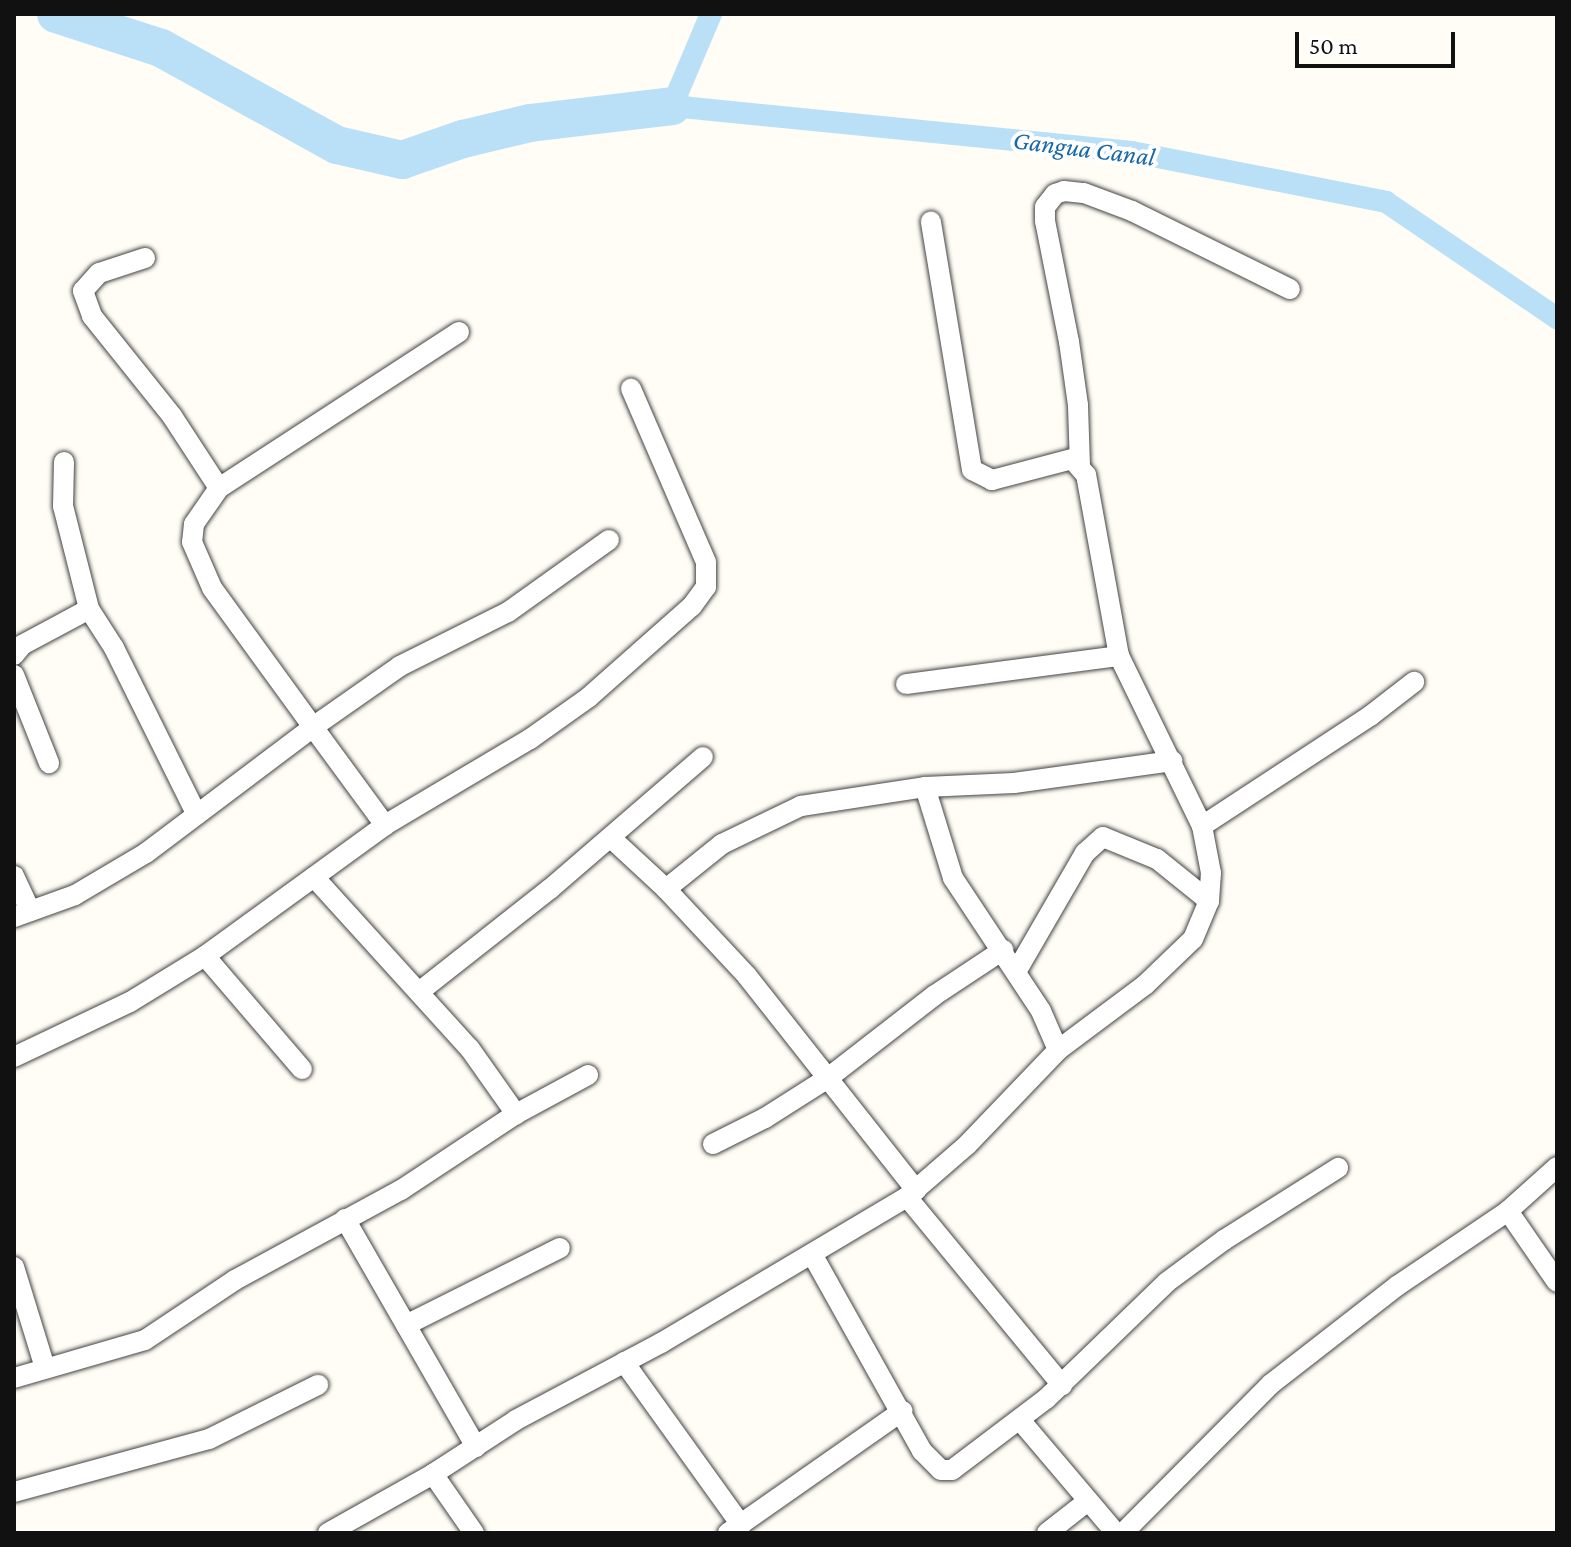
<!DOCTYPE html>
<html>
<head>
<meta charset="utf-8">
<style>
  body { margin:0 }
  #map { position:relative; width:1571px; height:1547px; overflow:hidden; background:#fffdf5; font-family:"Crimson Pro",serif }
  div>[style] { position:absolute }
  .canal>* { height:22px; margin:-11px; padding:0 11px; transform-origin:11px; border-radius:11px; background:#b9e0f7 }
  .river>* { height:38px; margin:-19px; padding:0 19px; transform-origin:19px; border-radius:19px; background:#b9e0f7 }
  .roads { filter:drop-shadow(0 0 2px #444) drop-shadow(0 0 2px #444) }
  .street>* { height:20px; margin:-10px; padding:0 10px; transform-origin:10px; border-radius:10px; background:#fff }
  span { translate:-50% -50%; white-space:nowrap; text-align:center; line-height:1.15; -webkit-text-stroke:8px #fff; paint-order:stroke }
  .water-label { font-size:26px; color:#1768a6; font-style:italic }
  .frame { position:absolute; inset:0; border:16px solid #111; pointer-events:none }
  .scale { position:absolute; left:1295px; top:32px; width:160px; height:36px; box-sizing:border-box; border:4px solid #111; border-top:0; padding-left:10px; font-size:24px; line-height:28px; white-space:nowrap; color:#111; -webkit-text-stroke:6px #fff; paint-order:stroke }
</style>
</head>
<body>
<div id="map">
  <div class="canal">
    <div style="left:711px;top:14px;width:100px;rotate:113deg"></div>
    <div style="left:672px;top:106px;width:462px;rotate:5.7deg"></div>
    <div style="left:1132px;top:152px;width:259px;rotate:11.1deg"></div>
    <div style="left:1386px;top:202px;width:207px;rotate:34.2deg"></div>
  </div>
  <div class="river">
    <div style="left:56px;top:14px;width:110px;rotate:17.9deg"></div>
    <div style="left:161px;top:48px;width:201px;rotate:28.9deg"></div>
    <div style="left:337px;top:145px;width:67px;rotate:13deg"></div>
    <div style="left:402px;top:160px;width:65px;rotate:-19deg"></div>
    <div style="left:463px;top:139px;width:69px;rotate:-13.4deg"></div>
    <div style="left:530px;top:123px;width:143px;rotate:-6.8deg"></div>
  </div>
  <div class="roads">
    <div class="street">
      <div style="left:145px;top:258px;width:48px;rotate:161.9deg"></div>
      <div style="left:99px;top:273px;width:24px;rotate:132deg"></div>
      <div style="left:83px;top:291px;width:27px;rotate:70deg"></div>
      <div style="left:92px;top:316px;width:128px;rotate:51.3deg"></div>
      <div style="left:172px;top:416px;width:86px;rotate:56.9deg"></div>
      <div style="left:459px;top:332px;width:286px;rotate:147deg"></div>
      <div style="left:219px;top:488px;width:44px;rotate:124.8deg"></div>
      <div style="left:194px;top:524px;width:18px;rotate:96deg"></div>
      <div style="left:192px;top:542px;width:50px;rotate:66.5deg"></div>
      <div style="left:212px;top:588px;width:172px;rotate:54deg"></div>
      <div style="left:313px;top:727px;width:106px;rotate:-35deg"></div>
      <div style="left:400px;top:666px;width:121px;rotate:-26.6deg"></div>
      <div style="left:508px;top:612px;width:124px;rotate:-35.5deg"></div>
      <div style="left:64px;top:462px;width:44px;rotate:91.3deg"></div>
      <div style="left:63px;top:506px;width:106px;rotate:75.8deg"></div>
      <div style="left:89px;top:609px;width:46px;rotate:57.3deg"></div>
      <div style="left:114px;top:648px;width:186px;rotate:63.6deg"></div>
      <div style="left:1080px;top:466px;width:61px;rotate:-91.9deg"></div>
      <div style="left:1078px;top:405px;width:64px;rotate:-98.1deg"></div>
      <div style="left:1069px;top:342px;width:123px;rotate:-101.2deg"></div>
      <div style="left:1045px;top:221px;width:14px;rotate:-90deg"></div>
      <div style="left:1045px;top:207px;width:16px;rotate:-52deg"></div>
      <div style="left:1055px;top:194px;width:9px;rotate:-18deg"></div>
      <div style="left:1064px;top:191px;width:20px;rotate:6deg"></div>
      <div style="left:1084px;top:193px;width:51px;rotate:20.6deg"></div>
      <div style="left:1132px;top:211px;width:176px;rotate:26.3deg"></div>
      <div style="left:14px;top:655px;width:13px;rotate:-51deg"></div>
      <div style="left:22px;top:645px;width:76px;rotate:-28.2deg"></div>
      <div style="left:14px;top:675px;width:95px;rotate:68.3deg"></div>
      <div style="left:906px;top:684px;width:215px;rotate:-7.5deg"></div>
      <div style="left:925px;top:787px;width:95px;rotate:72.9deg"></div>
      <div style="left:953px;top:878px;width:159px;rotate:56.5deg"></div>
      <div style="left:1041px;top:1011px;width:43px;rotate:66.4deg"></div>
      <div style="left:1202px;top:826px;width:201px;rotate:-33.2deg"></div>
      <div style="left:1370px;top:716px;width:56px;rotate:-37.7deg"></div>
      <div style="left:611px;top:838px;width:75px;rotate:42.8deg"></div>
      <div style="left:666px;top:889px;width:119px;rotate:47deg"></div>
      <div style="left:747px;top:976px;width:273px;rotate:51.7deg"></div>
      <div style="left:14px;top:876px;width:38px;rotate:65deg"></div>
      <div style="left:314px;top:877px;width:232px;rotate:47.8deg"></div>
      <div style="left:470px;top:1049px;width:80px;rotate:54.7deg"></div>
      <div style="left:666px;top:889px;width:72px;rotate:-38.8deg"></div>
      <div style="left:722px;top:844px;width:88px;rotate:-25.7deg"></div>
      <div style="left:801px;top:806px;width:125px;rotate:-8.7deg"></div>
      <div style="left:925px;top:787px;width:89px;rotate:-2.6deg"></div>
      <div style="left:1014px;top:783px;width:160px;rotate:-7.9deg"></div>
      <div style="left:14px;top:917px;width:65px;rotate:-19.8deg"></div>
      <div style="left:75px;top:895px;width:82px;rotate:-30.6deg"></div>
      <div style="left:146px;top:853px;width:209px;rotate:-37deg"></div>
      <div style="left:313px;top:727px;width:122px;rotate:53.7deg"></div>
      <div style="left:205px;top:956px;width:149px;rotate:49.4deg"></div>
      <div style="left:1016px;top:972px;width:138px;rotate:-59.9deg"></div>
      <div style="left:1085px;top:853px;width:24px;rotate:-42deg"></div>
      <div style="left:1103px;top:837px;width:58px;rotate:22.2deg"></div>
      <div style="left:1157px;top:859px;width:67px;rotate:38.9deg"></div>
      <div style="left:419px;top:992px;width:167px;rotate:-38.2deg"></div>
      <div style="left:550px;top:889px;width:202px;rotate:-40.8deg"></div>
      <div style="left:14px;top:1057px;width:128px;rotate:-25.4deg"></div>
      <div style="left:130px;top:1002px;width:88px;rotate:-31.5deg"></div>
      <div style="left:205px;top:956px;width:223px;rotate:-36deg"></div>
      <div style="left:385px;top:825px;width:169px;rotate:-30.7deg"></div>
      <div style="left:530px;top:739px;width:72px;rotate:-35.4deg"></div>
      <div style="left:589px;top:697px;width:137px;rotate:-41.5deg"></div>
      <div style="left:692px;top:606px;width:24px;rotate:-54deg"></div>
      <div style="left:706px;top:587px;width:25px;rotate:-90deg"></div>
      <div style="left:706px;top:562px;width:189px;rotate:-113.4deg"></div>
      <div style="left:713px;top:1144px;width:58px;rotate:-26.6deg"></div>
      <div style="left:765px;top:1118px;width:75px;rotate:-32.4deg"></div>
      <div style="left:828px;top:1078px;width:135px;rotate:-37.8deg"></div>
      <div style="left:935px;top:995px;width:82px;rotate:-33.5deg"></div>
      <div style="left:907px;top:1197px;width:244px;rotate:50.5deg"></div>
      <div style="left:1508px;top:1211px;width:86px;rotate:55.4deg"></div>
      <div style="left:345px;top:1219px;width:263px;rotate:60.1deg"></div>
      <div style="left:812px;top:1254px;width:226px;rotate:60.8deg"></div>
      <div style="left:922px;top:1451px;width:27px;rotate:45deg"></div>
      <div style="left:941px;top:1470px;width:11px"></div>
      <div style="left:952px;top:1470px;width:118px;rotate:-37.1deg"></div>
      <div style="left:1046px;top:1399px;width:168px;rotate:-44deg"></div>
      <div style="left:1167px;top:1282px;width:71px;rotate:-36.4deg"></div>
      <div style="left:1224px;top:1240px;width:135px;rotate:-32.3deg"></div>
      <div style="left:14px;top:1267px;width:106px;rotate:72.9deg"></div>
      <div style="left:406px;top:1325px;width:172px;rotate:-26.6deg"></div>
      <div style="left:624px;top:1362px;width:201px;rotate:54.3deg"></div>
      <div style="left:14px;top:1378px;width:136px;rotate:-16.2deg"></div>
      <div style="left:145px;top:1340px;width:108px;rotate:-33.7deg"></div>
      <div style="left:235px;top:1280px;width:189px;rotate:-28.5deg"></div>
      <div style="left:401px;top:1190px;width:138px;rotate:-33.5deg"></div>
      <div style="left:516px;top:1114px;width:82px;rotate:-28.4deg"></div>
      <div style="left:1020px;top:1420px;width:148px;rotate:49.7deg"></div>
      <div style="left:433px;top:1474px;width:72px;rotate:55.2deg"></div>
      <div style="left:14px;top:1492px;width:202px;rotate:-15.2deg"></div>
      <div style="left:209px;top:1439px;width:122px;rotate:-26.4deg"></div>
      <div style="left:328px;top:1533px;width:120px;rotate:-29.3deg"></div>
      <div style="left:433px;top:1474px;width:99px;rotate:-33deg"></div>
      <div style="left:516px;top:1420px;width:164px;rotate:-28deg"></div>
      <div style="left:661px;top:1343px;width:286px;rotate:-30.7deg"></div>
      <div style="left:907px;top:1197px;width:79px;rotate:-40.9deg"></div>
      <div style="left:967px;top:1145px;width:132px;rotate:-46.2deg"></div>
      <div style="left:1058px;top:1050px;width:109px;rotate:-36.8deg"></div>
      <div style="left:1145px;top:985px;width:66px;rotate:-43.8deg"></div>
      <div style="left:1193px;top:939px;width:41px;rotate:-67.2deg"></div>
      <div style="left:1209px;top:901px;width:28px;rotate:-86deg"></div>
      <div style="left:1211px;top:873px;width:48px;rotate:-100.8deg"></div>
      <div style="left:1202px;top:826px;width:189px;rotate:-116deg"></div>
      <div style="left:1119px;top:656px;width:184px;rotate:-100.3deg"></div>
      <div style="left:1086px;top:475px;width:21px;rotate:-131deg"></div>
      <div style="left:1072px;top:459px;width:83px;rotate:165.3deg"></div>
      <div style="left:992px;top:480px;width:22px;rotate:-153deg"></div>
      <div style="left:972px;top:470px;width:252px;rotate:-99.4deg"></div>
      <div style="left:728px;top:1533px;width:213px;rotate:-35deg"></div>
      <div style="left:1047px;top:1533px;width:52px;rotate:-38deg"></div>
      <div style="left:1123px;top:1533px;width:210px;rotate:-45.2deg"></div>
      <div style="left:1271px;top:1384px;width:160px;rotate:-37.9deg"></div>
      <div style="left:1397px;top:1286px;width:134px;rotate:-34deg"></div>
      <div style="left:1508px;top:1211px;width:66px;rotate:-41.9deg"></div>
    </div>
  </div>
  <div class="water-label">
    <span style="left:1084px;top:149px;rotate:7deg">Gangua Canal</span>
  </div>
  <div class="frame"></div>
  <div class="scale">50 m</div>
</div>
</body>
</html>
